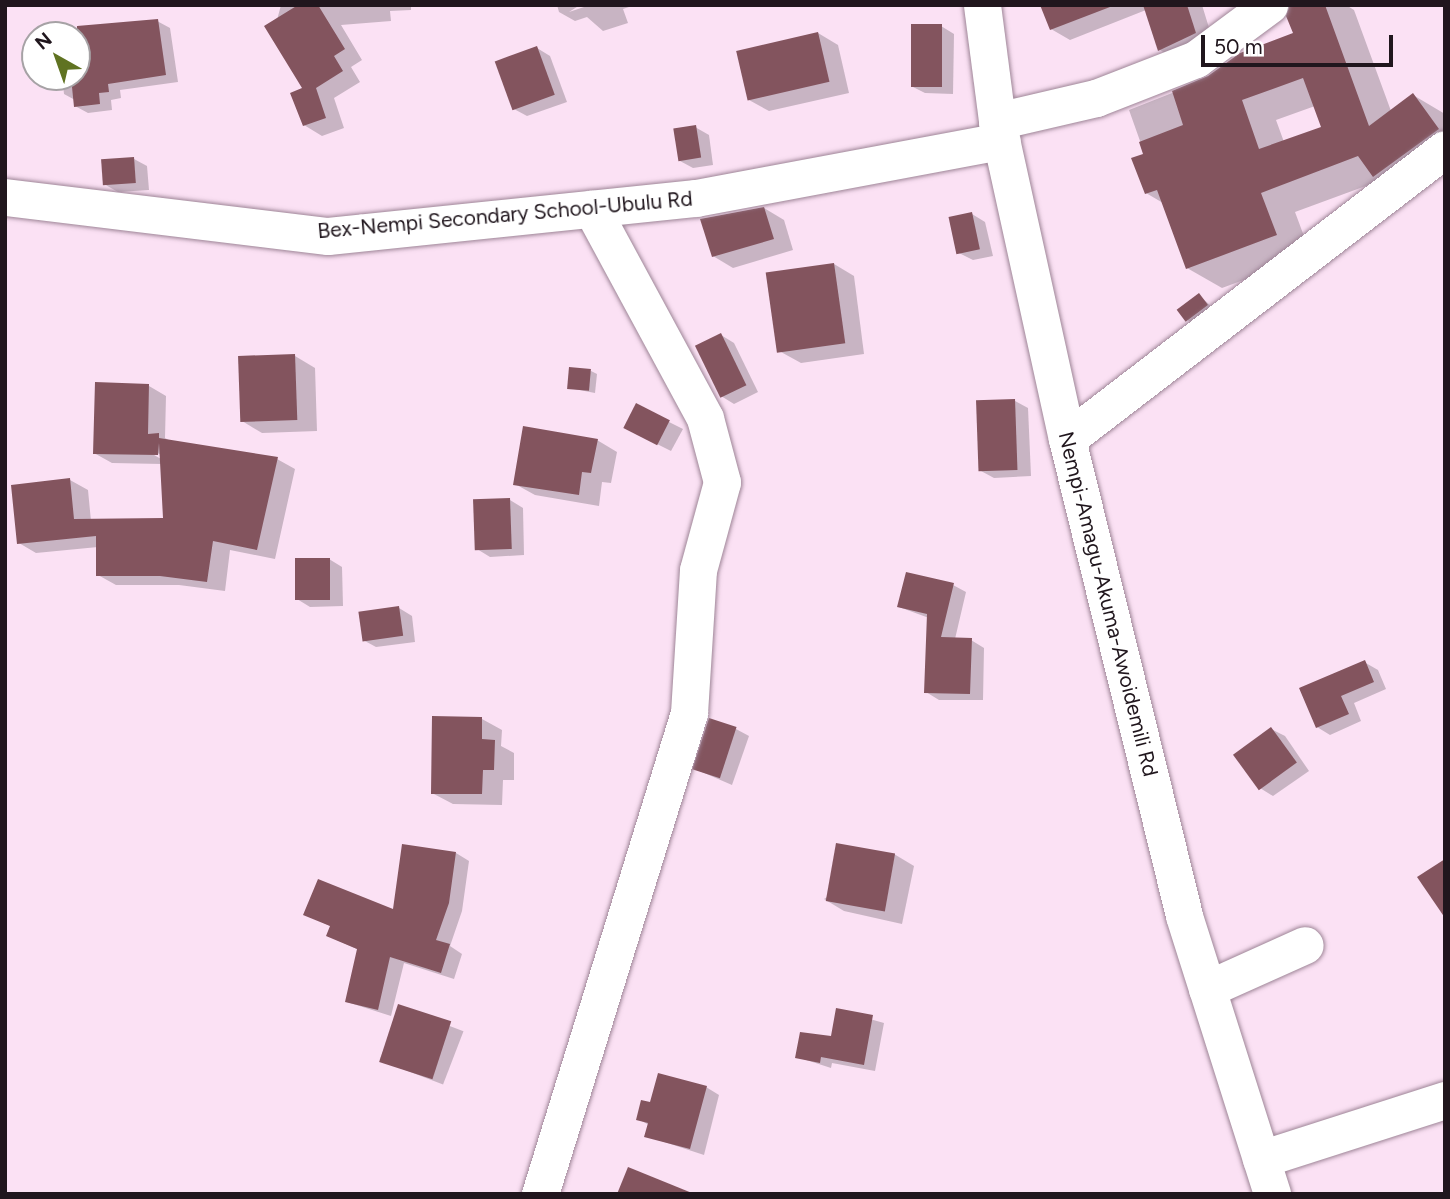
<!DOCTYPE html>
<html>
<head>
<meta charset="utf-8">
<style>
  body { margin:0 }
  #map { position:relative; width:1450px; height:1199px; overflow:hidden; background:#fbe1f4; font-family:Figtree,sans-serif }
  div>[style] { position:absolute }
  .shadow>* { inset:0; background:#0003; transform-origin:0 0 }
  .building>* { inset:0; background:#83545e; transform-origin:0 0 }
  .roads { filter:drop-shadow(0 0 2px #9e8597) drop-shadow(0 0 2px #9e8597) }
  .minor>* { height:37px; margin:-18.5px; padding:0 18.5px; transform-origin:18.5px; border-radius:18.5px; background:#fff }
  span { translate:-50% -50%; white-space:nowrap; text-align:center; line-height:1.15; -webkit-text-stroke:7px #fff; paint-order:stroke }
  .street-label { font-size:21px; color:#20161d }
  .frame { position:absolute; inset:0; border:7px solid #20161d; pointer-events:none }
  .north { position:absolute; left:21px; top:21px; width:70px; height:70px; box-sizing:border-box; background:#fff; border:2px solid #a6a2a5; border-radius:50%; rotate:320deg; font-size:19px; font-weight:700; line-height:28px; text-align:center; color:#20161d }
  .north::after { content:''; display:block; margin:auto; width:24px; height:32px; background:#607322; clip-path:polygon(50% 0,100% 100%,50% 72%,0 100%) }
  .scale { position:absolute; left:1201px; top:35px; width:192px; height:32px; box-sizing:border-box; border:4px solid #20161d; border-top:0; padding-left:9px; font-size:21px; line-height:24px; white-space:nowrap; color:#20161d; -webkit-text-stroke:5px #fff; paint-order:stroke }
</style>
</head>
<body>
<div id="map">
  <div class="shadow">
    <div style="clip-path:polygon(281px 5px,411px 5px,411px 10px,390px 11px,391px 21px,341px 25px,362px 60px,351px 67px,360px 82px,334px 98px,344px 128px,322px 136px,304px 125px,305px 89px,277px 20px)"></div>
    <div style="clip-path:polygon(557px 5px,580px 5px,569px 12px,590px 5px,635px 5px,623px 9px,628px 23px,603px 31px,587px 17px,575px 21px,559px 12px)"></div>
    <div style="clip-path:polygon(1042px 5px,1202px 5px,1214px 44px,1179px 61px,1160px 50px,1146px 10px,1070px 40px,1051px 29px)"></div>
    <div style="clip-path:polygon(evenodd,1290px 5px,1346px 5px,1354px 10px,1391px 111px,1413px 95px,1445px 114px,1445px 171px,1382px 180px,1295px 212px,1311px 255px,1222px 288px,1187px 268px,1163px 203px,1146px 193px,1145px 155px,1129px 110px,1205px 80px,1295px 34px,1290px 5px,1315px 106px,1323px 128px,1284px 142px,1276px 120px,1315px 106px)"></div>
    <div style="clip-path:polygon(157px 21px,170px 28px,178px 82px,120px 90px,121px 98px,111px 100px,112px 110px,88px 113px,75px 106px,75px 100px,64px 94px,62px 77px,77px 77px,77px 59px)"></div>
    <div style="clip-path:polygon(941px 26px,954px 34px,953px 94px,925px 93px,911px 86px)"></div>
    <div style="clip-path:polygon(818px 33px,838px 45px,849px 93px,769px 111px,749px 100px)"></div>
    <div style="clip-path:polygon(537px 48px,550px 56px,567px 102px,527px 116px,514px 109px)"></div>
    <div style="clip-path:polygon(695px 127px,709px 135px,713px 165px,693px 168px,680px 161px)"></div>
    <div style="clip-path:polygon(134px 159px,147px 166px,149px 190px,118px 192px,104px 184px)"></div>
    <div style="clip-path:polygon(764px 208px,784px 220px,793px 250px,733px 268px,713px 256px)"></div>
    <div style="clip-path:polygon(972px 214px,985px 222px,993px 256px,973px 260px,959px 253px)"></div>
    <div style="clip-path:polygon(834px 264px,854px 276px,864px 354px,801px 363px,781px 352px)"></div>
    <div style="clip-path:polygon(1199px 295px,1213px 308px,1193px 323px,1187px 320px)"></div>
    <div style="clip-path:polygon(721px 335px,734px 343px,758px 392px,734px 404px,721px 396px)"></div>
    <div style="clip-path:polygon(295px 356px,315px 368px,317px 431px,262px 433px,242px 421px)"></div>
    <div style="clip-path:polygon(591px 371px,597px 374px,595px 393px,569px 388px)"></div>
    <div style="clip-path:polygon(evenodd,149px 386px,166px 396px,165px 438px,172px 442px,277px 459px,295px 469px,275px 559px,230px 550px,225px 591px,179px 585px,116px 585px,98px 575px,98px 547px,36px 553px,19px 543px,70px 480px,88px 490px,91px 521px,165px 520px,162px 464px,112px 463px,94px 453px,149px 386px,151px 449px,161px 455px,161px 459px,149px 452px,151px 449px)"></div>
    <div style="clip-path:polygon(1015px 401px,1028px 408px,1031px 476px,994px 478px,981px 471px)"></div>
    <div style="clip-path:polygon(637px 406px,683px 429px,671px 451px,639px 435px)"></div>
    <div style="clip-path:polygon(597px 440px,617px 452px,611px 483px,602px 482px,599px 506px,535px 495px,515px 484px)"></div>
    <div style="clip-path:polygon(510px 500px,523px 508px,524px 555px,490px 557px,477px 549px)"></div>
    <div style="clip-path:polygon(329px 559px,342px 567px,343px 606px,310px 607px,297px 599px)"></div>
    <div style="clip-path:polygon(953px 585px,966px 592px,955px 639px,971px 640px,984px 648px,983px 700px,939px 700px,926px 692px,929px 618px,899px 607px)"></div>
    <div style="clip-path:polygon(399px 608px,412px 616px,415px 642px,376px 647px,363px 640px)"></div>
    <div style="clip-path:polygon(1364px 662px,1378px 670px,1386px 689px,1354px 703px,1361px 721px,1330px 735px,1317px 727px)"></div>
    <div style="clip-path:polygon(482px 719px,502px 730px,501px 746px,514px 753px,514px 780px,503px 780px,502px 805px,453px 804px,432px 793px)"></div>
    <div style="clip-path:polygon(736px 729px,749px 736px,732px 785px,695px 769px)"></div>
    <div style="clip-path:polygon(1271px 729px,1285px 736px,1309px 771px,1273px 796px,1260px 788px)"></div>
    <div style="clip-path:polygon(456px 853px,469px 861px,462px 911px,450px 946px,462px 954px,454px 979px,404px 963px,391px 1016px,347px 1002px,359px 950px,328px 936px,332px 927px,305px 914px,394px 912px)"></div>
    <div style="clip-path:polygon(894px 854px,914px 866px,902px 924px,844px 911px,824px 899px)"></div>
    <div style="left:400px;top:1007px;width:68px;height:57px;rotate:21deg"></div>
    <div style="clip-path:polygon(838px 1010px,884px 1023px,875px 1071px,832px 1063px,831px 1068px,797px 1057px,832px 1038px)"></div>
    <div style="clip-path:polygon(706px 1087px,719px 1095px,704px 1155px,646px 1136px,649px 1125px,638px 1119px,652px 1104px)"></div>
  </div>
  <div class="building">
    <div style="clip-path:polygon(298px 5px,318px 5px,345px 49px,334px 56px,343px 71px,316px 88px,326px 118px,303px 126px,290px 93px,302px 88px,264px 26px)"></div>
    <div style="clip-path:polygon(1040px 5px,1110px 5px,1110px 7px,1050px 30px)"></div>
    <div style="clip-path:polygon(1143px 5px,1187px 5px,1196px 33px,1158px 51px)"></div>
    <div style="clip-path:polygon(evenodd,1290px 5px,1325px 5px,1369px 126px,1413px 93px,1439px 129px,1373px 177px,1358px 156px,1261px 193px,1277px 235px,1186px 269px,1157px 190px,1145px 194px,1131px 158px,1143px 154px,1139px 142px,1183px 125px,1172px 91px,1208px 76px,1240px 53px,1293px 33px,1286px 16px,1290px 5px,1303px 78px,1321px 127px,1259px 149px,1242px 100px,1303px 78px)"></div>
    <div style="clip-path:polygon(158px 19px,166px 75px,108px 84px,109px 92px,99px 93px,100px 104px,74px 107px,71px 77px,77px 77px,77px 26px)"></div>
    <div style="left:911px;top:24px;width:31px;height:63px"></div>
    <div style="left:818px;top:32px;width:51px;height:84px;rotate:77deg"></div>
    <div style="left:537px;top:46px;width:52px;height:45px;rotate:70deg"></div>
    <div style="left:696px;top:125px;width:33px;height:23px;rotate:81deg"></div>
    <div style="left:134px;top:157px;width:26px;height:33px;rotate:86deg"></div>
    <div style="clip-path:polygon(764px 207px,774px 239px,712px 257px,700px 219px)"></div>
    <div style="left:972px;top:212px;width:38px;height:24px;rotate:78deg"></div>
    <div style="left:834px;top:263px;width:81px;height:69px;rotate:82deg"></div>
    <div style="left:1199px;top:293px;width:15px;height:28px;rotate:53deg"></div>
    <div style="left:721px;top:333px;width:58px;height:29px;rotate:64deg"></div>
    <div style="left:295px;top:354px;width:66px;height:57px;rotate:88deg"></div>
    <div style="left:569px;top:367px;width:22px;height:22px;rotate:5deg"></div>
    <div style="clip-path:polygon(95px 382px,149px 384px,148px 434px,159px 433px,159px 438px,278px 457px,257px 550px,213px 541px,207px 582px,160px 576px,96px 576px,96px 536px,17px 544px,11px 485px,70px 478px,74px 519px,163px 518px,159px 443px,158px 455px,93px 454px)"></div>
    <div style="left:1015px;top:399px;width:71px;height:39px;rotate:88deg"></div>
    <div style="left:636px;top:403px;width:38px;height:28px;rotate:27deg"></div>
    <div style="clip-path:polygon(523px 426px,598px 439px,591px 473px,582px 472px,579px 495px,513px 485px)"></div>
    <div style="left:510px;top:498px;width:51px;height:37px;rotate:88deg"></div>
    <div style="left:295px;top:558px;width:35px;height:42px"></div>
    <div style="clip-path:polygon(906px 572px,954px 583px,941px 637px,972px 638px,970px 694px,924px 693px,927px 614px,897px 607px)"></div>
    <div style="left:399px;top:606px;width:30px;height:41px;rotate:82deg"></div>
    <div style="clip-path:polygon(1365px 660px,1374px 682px,1341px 696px,1349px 714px,1316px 728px,1299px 688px)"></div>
    <div style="clip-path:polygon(432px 716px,482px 717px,482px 739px,495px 740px,494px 770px,483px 770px,482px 794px,431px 794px)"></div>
    <div style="left:709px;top:718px;width:29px;height:54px;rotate:18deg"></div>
    <div style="left:1271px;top:727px;width:44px;height:47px;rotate:54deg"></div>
    <div style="left:836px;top:843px;width:60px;height:59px;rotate:10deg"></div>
    <div style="clip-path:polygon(402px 844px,456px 852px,449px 903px,436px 940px,450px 944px,441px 973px,390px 957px,378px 1010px,345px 1002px,357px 949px,326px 936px,330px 926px,303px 915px,318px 879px,393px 909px)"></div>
    <div style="clip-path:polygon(1445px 859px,1445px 918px,1417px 877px)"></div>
    <div style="left:398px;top:1004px;width:56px;height:61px;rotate:18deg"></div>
    <div style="clip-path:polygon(836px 1008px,873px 1015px,864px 1065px,821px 1057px,820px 1063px,795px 1058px,800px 1032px,831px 1036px)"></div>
    <div style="clip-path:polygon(658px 1073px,707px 1086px,690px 1149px,644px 1137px,648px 1123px,636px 1120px,641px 1100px,650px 1102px)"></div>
    <div style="clip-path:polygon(628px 1167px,692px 1193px,691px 1194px,617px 1194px)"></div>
  </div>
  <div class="roads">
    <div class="minor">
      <div style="left:982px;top:5px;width:117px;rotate:82.6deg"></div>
      <div style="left:997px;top:121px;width:326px;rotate:77.6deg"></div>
      <div style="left:1067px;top:439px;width:491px;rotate:76.2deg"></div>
      <div style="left:1184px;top:916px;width:292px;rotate:72.4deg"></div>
      <div style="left:997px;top:121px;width:102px;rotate:-13.1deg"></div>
      <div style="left:1096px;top:98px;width:107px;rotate:-21.3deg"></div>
      <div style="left:1196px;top:59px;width:91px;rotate:-36.5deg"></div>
      <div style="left:5px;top:197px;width:325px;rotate:6.9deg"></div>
      <div style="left:328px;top:236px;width:370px;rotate:-5.9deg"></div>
      <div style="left:696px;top:198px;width:311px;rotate:-10.6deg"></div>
      <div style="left:1067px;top:439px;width:476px;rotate:-37.5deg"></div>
      <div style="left:1207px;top:989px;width:107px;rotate:-24.2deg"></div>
      <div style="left:1261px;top:1159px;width:193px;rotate:-17.8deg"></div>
      <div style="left:540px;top:1194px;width:504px;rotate:-72.79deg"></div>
      <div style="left:689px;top:713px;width:143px;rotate:-86.4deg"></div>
      <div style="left:698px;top:570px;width:91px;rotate:-74.7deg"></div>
      <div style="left:722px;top:482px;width:66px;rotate:-104.9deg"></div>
      <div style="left:705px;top:418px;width:238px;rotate:-118.4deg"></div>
    </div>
  </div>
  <div class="street-label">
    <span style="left:505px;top:215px;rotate:-5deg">Bex-Nempi Secondary School-Ubulu Rd</span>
    <span style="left:1108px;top:604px;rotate:76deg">Nempi-Amagu-Akuma-Awoidemili Rd</span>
  </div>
  <div class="frame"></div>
  <div class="north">N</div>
  <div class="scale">50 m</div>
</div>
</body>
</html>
